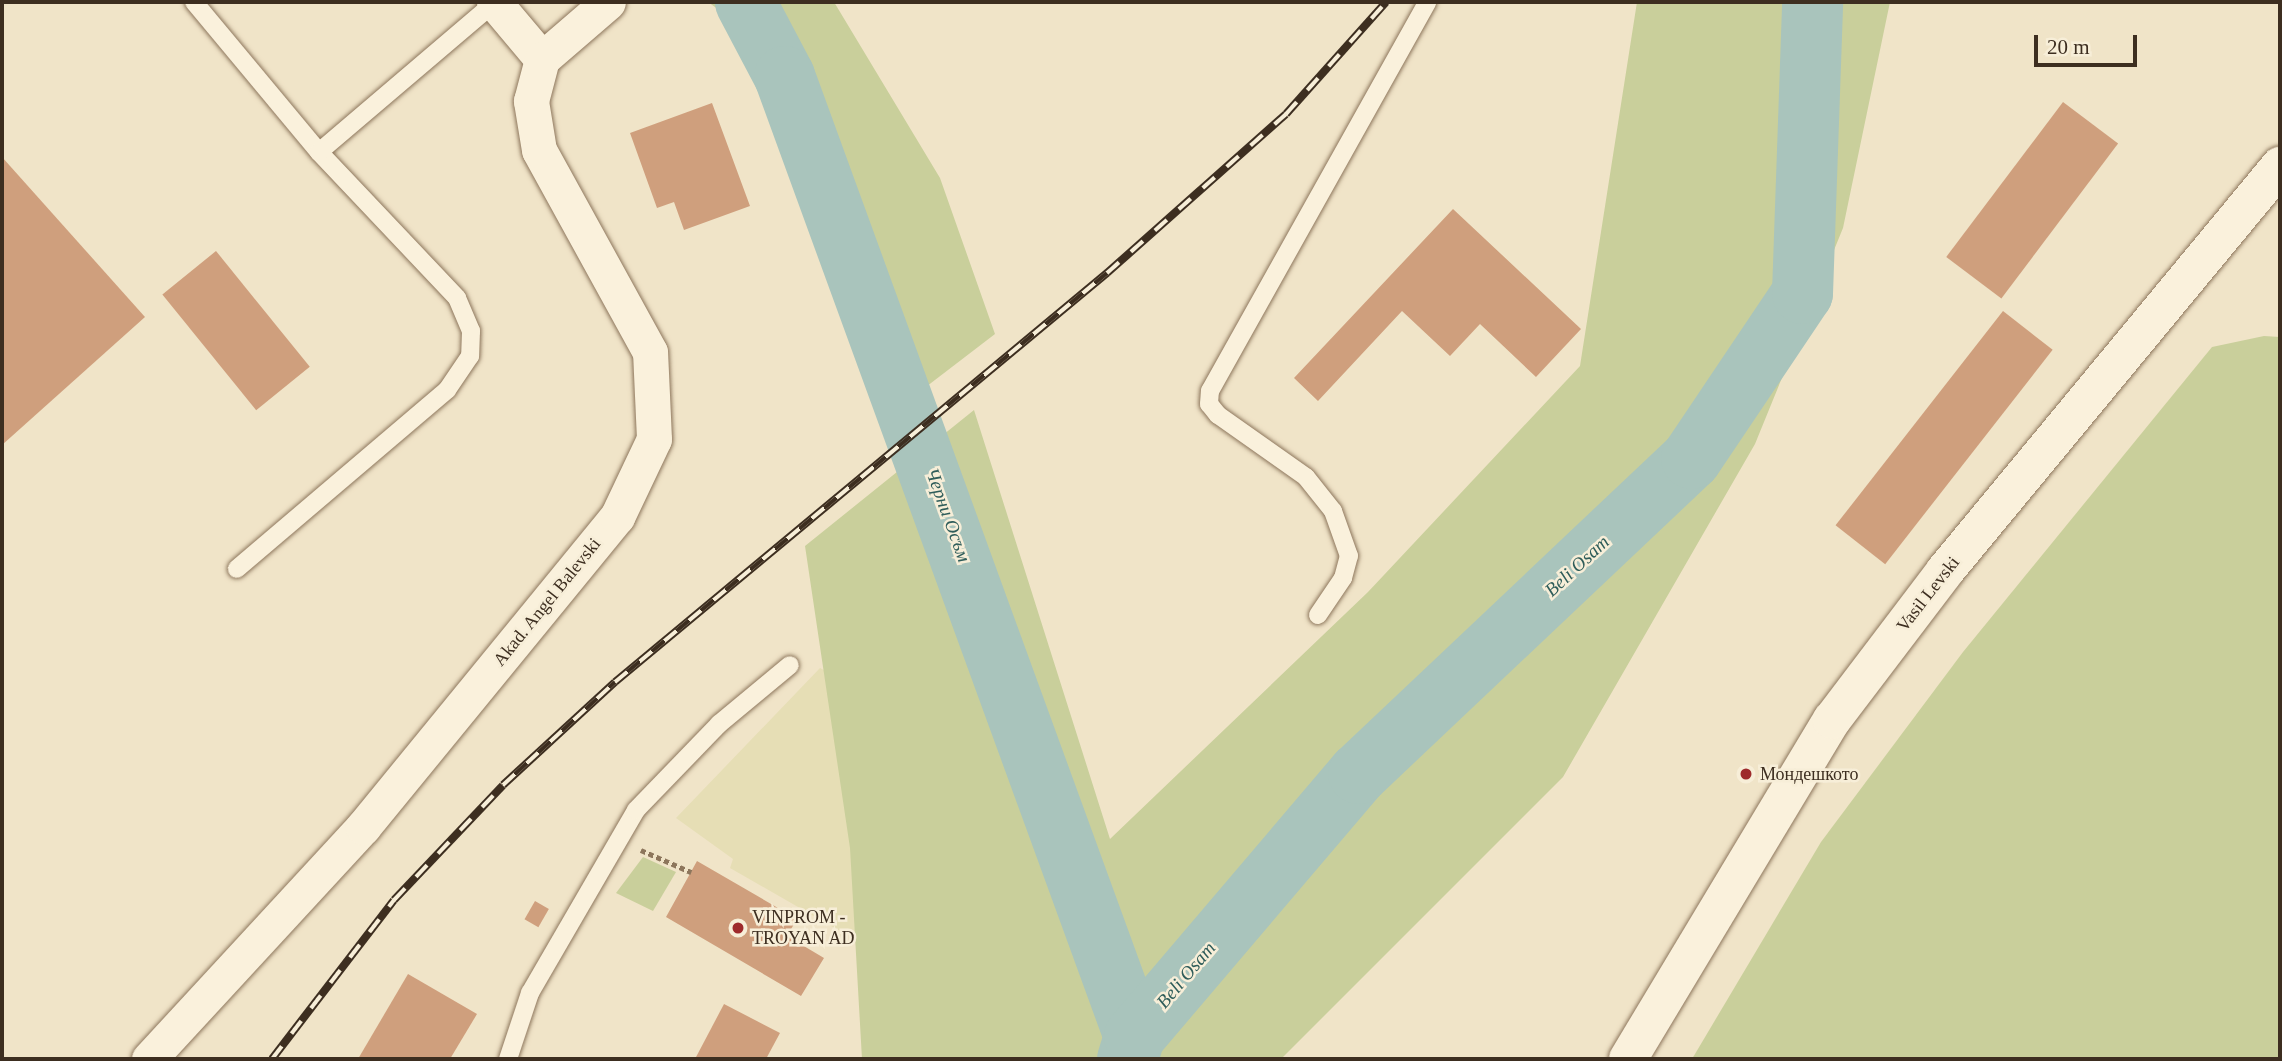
<!DOCTYPE html>
<html>
<head>
<meta charset="utf-8">
<style>
  body { margin:0 }
  #map { position:relative; width:2282px; height:1061px; overflow:hidden; background:#f0e4c8; font-family:Georgia,serif }
  div>[style] { position:absolute }
  .farmland>* { inset:0; background:#e6deb5 }
  .green>* { inset:0; background:#c9cf9b }
  .river>* { height:61px; margin:-30.5px; padding:0 30.5px; transform-origin:30.5px; border-radius:30.5px; background:#a9c4bc }
  .building>* { inset:0; background:#cf9f7d; transform-origin:0 0 }
  .path>* { height:4.5px; margin-top:-2.25px; transform-origin:0; background:repeating-linear-gradient(90deg,#8d765c 0 5px,transparent 0 8.5px) }
  .roads { filter:drop-shadow(0 0 2px #8d765c) drop-shadow(0 0 2px #8d765c) }
  .lane>* { height:18px; margin:-9px; padding:0 9px; transform-origin:9px; border-radius:9px; background:#faf1dc }
  .street>* { height:35px; margin:-17.5px; padding:0 17.5px; transform-origin:17.5px; border-radius:17.5px; background:#faf1dc }
  .secondary>* { height:38px; margin:-19px; padding:0 19px; transform-origin:19px; border-radius:19px; background:#faf1dc }
  .rail>* { height:8px; margin-top:-4px; transform-origin:0; background:repeating-linear-gradient(90deg,#f7eed8 0 16px,#3d2e20 0 32px); box-sizing:border-box; border-block:2px solid #3d2e20 }
  .dots>* { width:19px; height:19px; translate:-50% -50%; box-sizing:border-box; border:4px solid #f7eed8; border-radius:50% }
  span { translate:-50% -50%; white-space:nowrap; text-align:center; line-height:1.15; -webkit-text-stroke:5px #f7eed8; paint-order:stroke }
  .street-label { font-size:18px; color:#3d2e20 }
  .poi-label { font-size:18px; color:#3d2e20 }
  .left { translate:0 -50%; text-align:left }
  .water-label { font-size:19px; color:#2f5d5a; font-style:italic }
  .frame { position:absolute; inset:0; border:4px solid #3d2e20; pointer-events:none }
  .scale { position:absolute; left:2034px; top:35px; width:103px; height:32px; box-sizing:border-box; border:4px solid #3d2e20; border-top:0; padding-left:9px; font-size:21px; line-height:24px; white-space:nowrap; color:#3d2e20; -webkit-text-stroke:5px #f7eed8; paint-order:stroke }
</style>
</head>
<body>
<div id="map">
  <div class="farmland">
    <div style="clip-path:polygon(820px 668px,837px 677px,866px 935px,838px 930px,730px 868px,733px 859px,676px 818px)"></div>
  </div>
  <div class="green">
    <div style="clip-path:polygon(708px 2px,834px 2px,940px 178px,995px 334px,918px 393px,866px 221px,740px 25px)"></div>
    <div style="clip-path:polygon(1637px 2px,1890px 2px,1843px 228px,1755px 444px,1563px 777px,1281px 1059px,862px 1059px,850px 848px,805px 546px,974px 410px,1110px 839px,1368px 592px,1580px 366px)"></div>
    <div style="clip-path:polygon(2264px 336px,2280px 337px,2280px 1059px,1692px 1059px,1821px 842px,1963px 652px,2212px 347px)"></div>
    <div style="clip-path:polygon(643px 857px,676px 872px,653px 911px,616px 893px)"></div>
  </div>
  <div class="river">
    <div style="left:745px;top:2px;width:84px;rotate:62.2deg"></div>
    <div style="left:784px;top:76px;width:1022px;rotate:69.97deg"></div>
    <div style="left:1127px;top:1059px;width:24px;rotate:-73deg"></div>
    <div style="left:1134px;top:1036px;width:345px;rotate:-49.6deg"></div>
    <div style="left:1358px;top:773px;width:458px;rotate:-43.4deg"></div>
    <div style="left:1691px;top:458px;width:199px;rotate:-56.1deg"></div>
    <div style="left:1802px;top:293px;width:291px;rotate:-88deg"></div>
  </div>
  <div class="building">
    <div style="left:2063px;top:102px;width:69px;height:194px;rotate:37deg"></div>
    <div style="clip-path:polygon(712px 103px,750px 206px,684px 230px,674px 202px,657px 208px,630px 133px)"></div>
    <div style="clip-path:polygon(2px 157px,145px 317px,2px 445px)"></div>
    <div style="clip-path:polygon(1453px 209px,1581px 329px,1536px 377px,1480px 324px,1450px 356px,1402px 311px,1318px 401px,1294px 378px)"></div>
    <div style="left:216px;top:251px;width:149px;height:69px;rotate:51deg"></div>
    <div style="left:2003px;top:311px;width:63px;height:272px;rotate:38deg"></div>
    <div style="clip-path:polygon(697px 861px,797px 919px,787px 936px,824px 958px,801px 996px,666px 917px)"></div>
    <div style="left:535px;top:901px;width:16px;height:21px;rotate:30deg"></div>
    <div style="clip-path:polygon(408px 974px,477px 1014px,450px 1059px,358px 1059px)"></div>
    <div style="clip-path:polygon(724px 1004px,780px 1033px,766px 1059px,695px 1059px)"></div>
  </div>
  <div class="path">
    <div style="left:641px;top:850px;width:55px;rotate:23.7deg"></div>
  </div>
  <div class="roads">
    <div class="lane">
      <div style="left:194px;top:2px;width:195px;rotate:50.2deg"></div>
      <div style="left:319px;top:152px;width:201px;rotate:46.6deg"></div>
      <div style="left:457px;top:298px;width:36px;rotate:67deg"></div>
      <div style="left:471px;top:331px;width:25px;rotate:92deg"></div>
      <div style="left:470px;top:356px;width:41px;rotate:124.1deg"></div>
      <div style="left:447px;top:390px;width:276px;rotate:139.6deg"></div>
      <div style="left:319px;top:152px;width:230px;rotate:-40.4deg"></div>
      <div style="left:1318px;top:615px;width:45px;rotate:-56deg"></div>
      <div style="left:1343px;top:578px;width:23px;rotate:-75deg"></div>
      <div style="left:1349px;top:556px;width:48px;rotate:-109.6deg"></div>
      <div style="left:1333px;top:511px;width:43px;rotate:-128.5deg"></div>
      <div style="left:1306px;top:477px;width:108px;rotate:-144.8deg"></div>
      <div style="left:1218px;top:415px;width:14px;rotate:-129deg"></div>
      <div style="left:1209px;top:404px;width:13px;rotate:-86deg"></div>
      <div style="left:1210px;top:391px;width:445px;rotate:-60.8deg"></div>
      <div style="left:508px;top:1059px;width:70px;rotate:-71.6deg"></div>
      <div style="left:530px;top:993px;width:211px;rotate:-59.9deg"></div>
      <div style="left:636px;top:810px;width:120px;rotate:-46deg"></div>
      <div style="left:719px;top:724px;width:92px;rotate:-39.7deg"></div>
    </div>
    <div class="street">
      <div style="left:494px;top:2px;width:75px;rotate:49.9deg"></div>
      <div style="left:542px;top:59px;width:87px;rotate:-40.8deg"></div>
      <div style="left:149px;top:1059px;width:316px;rotate:-47.3deg"></div>
      <div style="left:363px;top:827px;width:401px;rotate:-50.7deg"></div>
      <div style="left:617px;top:517px;width:86px;rotate:-64.6deg"></div>
      <div style="left:654px;top:439px;width:87px;rotate:-92.6deg"></div>
      <div style="left:650px;top:352px;width:230px;rotate:-118.8deg"></div>
      <div style="left:539px;top:150px;width:50px;rotate:-99.3deg"></div>
      <div style="left:531px;top:101px;width:43px;rotate:-75.3deg"></div>
    </div>
    <div class="secondary">
      <div style="left:1628px;top:1059px;width:396px;rotate:-59deg"></div>
      <div style="left:1832px;top:720px;width:187px;rotate:-52.8deg"></div>
      <div style="left:1945px;top:571px;width:526px;rotate:-50.4deg"></div>
    </div>
  </div>
  <div class="rail">
    <div style="left:272px;top:1059px;width:200px;rotate:-52.5deg"></div>
    <div style="left:394px;top:900px;width:158px;rotate:-46.5deg"></div>
    <div style="left:503px;top:785px;width:152px;rotate:-42.6deg"></div>
    <div style="left:615px;top:682px;width:640px;rotate:-39.74deg"></div>
    <div style="left:1107px;top:273px;width:239px;rotate:-41.6deg"></div>
    <div style="left:1286px;top:114px;width:150px;rotate:-48.2deg"></div>
  </div>
  <div class="dots">
    <div style="left:1746px;top:774px;background:#9e2a2b"></div>
    <div style="left:738px;top:928px;background:#9e2a2b"></div>
  </div>
  <div class="street-label">
    <span style="left:1928px;top:594px;rotate:-52deg">Vasil Levski</span>
    <span style="left:547px;top:602px;rotate:-51deg">Akad. Angel Balevski</span>
  </div>
  <div class="poi-label">
    <span class="left" style="left:1760px;top:774px">Мондешкото</span>
    <span class="left" style="left:752px;top:928px">VINPROM -<br>TROYAN AD</span>
  </div>
  <div class="water-label">
    <span style="left:948px;top:515px;rotate:70deg">Черни Осъм</span>
    <span style="left:1577px;top:566px;rotate:-43deg">Beli Osam</span>
    <span style="left:1186px;top:975px;rotate:-50deg">Beli Osam</span>
  </div>
  <div class="frame"></div>
  <div class="scale">20 m</div>
</div>
</body>
</html>
